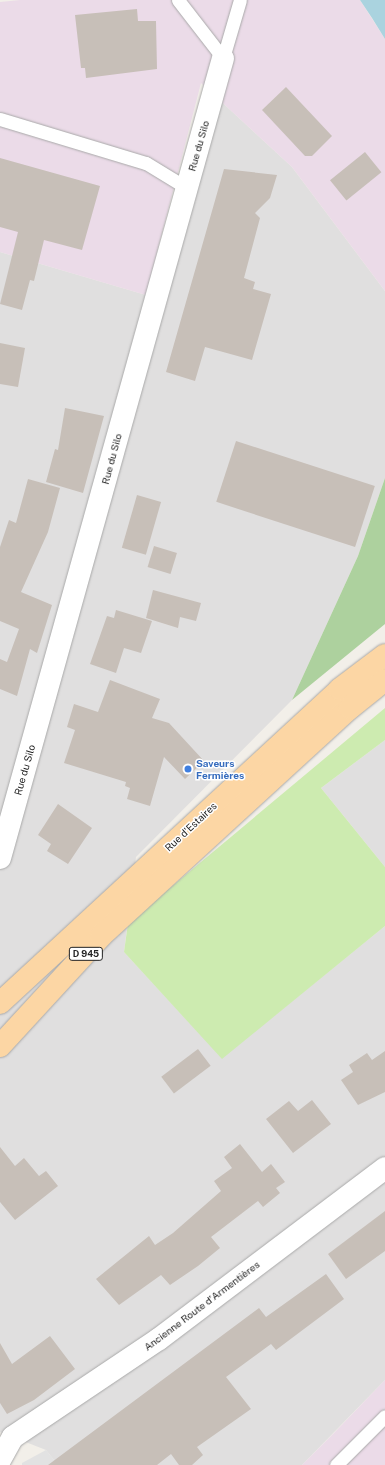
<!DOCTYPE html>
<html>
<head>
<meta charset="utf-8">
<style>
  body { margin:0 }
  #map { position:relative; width:385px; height:1465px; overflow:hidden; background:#f2efe9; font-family:"Public Sans",sans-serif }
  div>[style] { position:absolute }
  .residential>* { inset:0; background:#e0dfdf }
  .industrial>* { inset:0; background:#ebdbe8 }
  .grass>* { inset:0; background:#cdebb0 }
  .forest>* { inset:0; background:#add19e }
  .parking>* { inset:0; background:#e2e2e2 }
  .water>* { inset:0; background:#aad3df }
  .building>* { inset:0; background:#c7bfb8; transform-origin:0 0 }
  .roads { filter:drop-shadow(0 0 1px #a9a9a9) drop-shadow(0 0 1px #a9a9a9) }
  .lane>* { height:13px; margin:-6.5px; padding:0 6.5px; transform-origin:6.5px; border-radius:6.5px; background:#fff }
  .street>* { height:22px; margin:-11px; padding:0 11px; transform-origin:11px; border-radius:11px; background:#fff }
  .primary>* { height:22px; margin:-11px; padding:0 11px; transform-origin:11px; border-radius:11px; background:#fcd6a4 }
  .dots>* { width:11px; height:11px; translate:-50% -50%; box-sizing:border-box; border:2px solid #fff; border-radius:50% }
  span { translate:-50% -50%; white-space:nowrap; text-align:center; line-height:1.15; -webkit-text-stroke:3px #fff; paint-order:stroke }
  .shield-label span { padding:1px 3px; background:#fff; border:1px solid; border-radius:3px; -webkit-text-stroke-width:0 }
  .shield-label { font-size:9px; color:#222; font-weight:700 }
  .street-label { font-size:10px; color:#222 }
  .shop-label { font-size:10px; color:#366cbe; font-weight:700 }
  .left { translate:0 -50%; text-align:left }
</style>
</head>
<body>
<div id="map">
  <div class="residential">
    <div style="clip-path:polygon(213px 94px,292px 167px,385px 291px,385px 478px,358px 556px,292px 700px,136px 857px,124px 952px,222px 1058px,385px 926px,385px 1380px,302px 1465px,58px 1465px,46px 1450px,0 1432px,0 252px,146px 295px)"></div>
    <div style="clip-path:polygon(385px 740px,385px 867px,321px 788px)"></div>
  </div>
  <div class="industrial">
    <div style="clip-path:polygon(20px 0,360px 0,385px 39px,385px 291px,292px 167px,201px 83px,146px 295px,0 252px,0 2px)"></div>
    <div style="clip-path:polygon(385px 1380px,385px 1465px,302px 1465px,334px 1433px)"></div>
  </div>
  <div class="grass">
    <div style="clip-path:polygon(385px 708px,385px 740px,321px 788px,385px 867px,385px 926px,222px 1059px,124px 952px,128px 923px)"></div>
  </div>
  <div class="forest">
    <div style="clip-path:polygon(385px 478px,385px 624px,292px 700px,358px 556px)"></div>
  </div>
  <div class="parking">
    <div style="clip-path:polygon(46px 1450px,58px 1465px,22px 1465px,22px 1463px)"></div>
  </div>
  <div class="water">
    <div style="clip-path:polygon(360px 0,385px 0,385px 39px,372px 18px)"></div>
  </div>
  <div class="building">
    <div style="clip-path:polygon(137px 9px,138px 21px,156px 21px,157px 69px,86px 78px,85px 68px,81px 68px,75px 15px)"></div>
    <div style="clip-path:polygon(286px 87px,332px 136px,312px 156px,305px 156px,262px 110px)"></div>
    <div style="left:365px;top:152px;width:26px;height:45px;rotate:51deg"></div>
    <div style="clip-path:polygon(0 158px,100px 186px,82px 250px,44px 240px,34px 281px,30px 280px,22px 310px,0 304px,18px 232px,0 227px)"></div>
    <div style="clip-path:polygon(224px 169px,277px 175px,270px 198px,255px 213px,260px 218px,244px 278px,255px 282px,253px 289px,271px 294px,252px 360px,205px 347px,195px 381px,166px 372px)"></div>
    <div style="clip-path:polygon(0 343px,25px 348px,18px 387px,0 384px)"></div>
    <div style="clip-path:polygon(65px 408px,104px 416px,83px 493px,46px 482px,55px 449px,58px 450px)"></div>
    <div style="left:236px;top:441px;width:146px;height:64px;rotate:18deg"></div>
    <div style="clip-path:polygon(28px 479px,60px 488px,48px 532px,21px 592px,52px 605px,37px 653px,30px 649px,17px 696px,0 689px,0 659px,7px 662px,19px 629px,0 621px,0 547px,9px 520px,16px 523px)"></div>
    <div style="left:137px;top:495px;width:25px;height:55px;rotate:16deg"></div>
    <div style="left:154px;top:546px;width:24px;height:22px;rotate:17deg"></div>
    <div style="clip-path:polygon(153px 590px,201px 603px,196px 621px,180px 617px,178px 628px,146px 618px)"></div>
    <div style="clip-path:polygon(116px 610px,152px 621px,141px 653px,124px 648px,116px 673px,90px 664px,107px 616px,114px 618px)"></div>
    <div style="clip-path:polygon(110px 680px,160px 699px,152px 718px,169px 723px,204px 761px,185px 779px,164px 757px,150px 806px,127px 799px,130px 788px,125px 786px,126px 782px,64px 763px,75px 730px,67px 727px,74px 704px,98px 712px)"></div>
    <div style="clip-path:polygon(58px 804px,92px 828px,68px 864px,47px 851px,51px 844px,38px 835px)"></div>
    <div style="left:198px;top:1049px;width:21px;height:46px;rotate:53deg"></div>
    <div style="clip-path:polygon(385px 1051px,385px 1092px,358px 1105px,341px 1080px,353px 1072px,349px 1065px,367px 1053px,372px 1060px)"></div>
    <div style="clip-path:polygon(312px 1100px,331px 1124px,293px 1153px,266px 1119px,289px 1101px,298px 1111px)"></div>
    <div style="clip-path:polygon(240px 1144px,262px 1172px,271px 1164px,285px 1182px,276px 1188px,280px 1193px,263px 1207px,258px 1201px,211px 1237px,220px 1248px,198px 1266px,170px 1285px,161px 1275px,119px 1305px,96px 1279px,149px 1236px,155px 1245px,173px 1233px,221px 1191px,214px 1181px,232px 1168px,224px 1157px)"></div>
    <div style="clip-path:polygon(0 1147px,15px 1166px,24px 1158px,39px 1176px,46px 1171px,58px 1186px,15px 1220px,0 1202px)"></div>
    <div style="clip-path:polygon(385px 1211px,385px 1251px,346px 1279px,328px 1254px)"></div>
    <div style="clip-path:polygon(326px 1274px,344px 1299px,276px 1350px,271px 1344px,226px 1377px,251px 1409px,197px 1447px,203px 1455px,192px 1465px,179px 1465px,171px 1454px,157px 1465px,48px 1465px,259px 1308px,266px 1317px)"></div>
    <div style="clip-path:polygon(50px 1336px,75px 1369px,34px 1400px,7px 1414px,0 1403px,0 1343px,12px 1364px)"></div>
  </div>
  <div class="roads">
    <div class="lane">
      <div style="left:178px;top:0;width:73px;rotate:52.2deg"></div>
      <div style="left:223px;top:58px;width:60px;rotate:-73.7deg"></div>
      <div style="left:0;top:119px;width:152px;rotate:16.8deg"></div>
      <div style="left:146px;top:163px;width:48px;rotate:31.4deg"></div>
      <div style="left:336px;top:1465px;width:69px;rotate:-45deg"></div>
    </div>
    <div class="street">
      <div style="left:0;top:858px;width:830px;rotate:-74.42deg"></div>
      <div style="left:0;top:1460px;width:26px;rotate:-61deg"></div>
      <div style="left:13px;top:1437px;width:176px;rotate:-33.9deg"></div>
      <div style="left:159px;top:1339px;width:283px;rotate:-37.1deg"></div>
    </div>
    <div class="primary">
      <div style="left:0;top:1003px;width:463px;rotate:-42.7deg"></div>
      <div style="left:340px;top:689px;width:56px;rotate:-37.1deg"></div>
      <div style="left:0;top:1046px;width:149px;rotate:-47.4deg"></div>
      <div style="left:101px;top:936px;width:338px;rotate:-42.5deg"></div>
      <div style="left:350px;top:708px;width:45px;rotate:-38.7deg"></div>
    </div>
  </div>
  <div class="dots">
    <div style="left:188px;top:769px;background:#3f7fe0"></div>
  </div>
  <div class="shield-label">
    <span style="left:86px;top:954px">D 945</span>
  </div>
  <div class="street-label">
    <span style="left:199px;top:146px;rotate:-74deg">Rue du Silo</span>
    <span style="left:112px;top:459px;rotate:-75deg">Rue du Silo</span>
    <span style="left:25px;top:770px;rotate:-74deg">Rue du Silo</span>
    <span style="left:191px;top:827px;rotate:-43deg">Rue d'Estaires</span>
    <span style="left:202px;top:1306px;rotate:-37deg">Ancienne Route d'Armentières</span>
  </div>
  <div class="shop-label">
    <span class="left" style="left:196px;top:769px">Saveurs<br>Fermières</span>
  </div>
</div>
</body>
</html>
